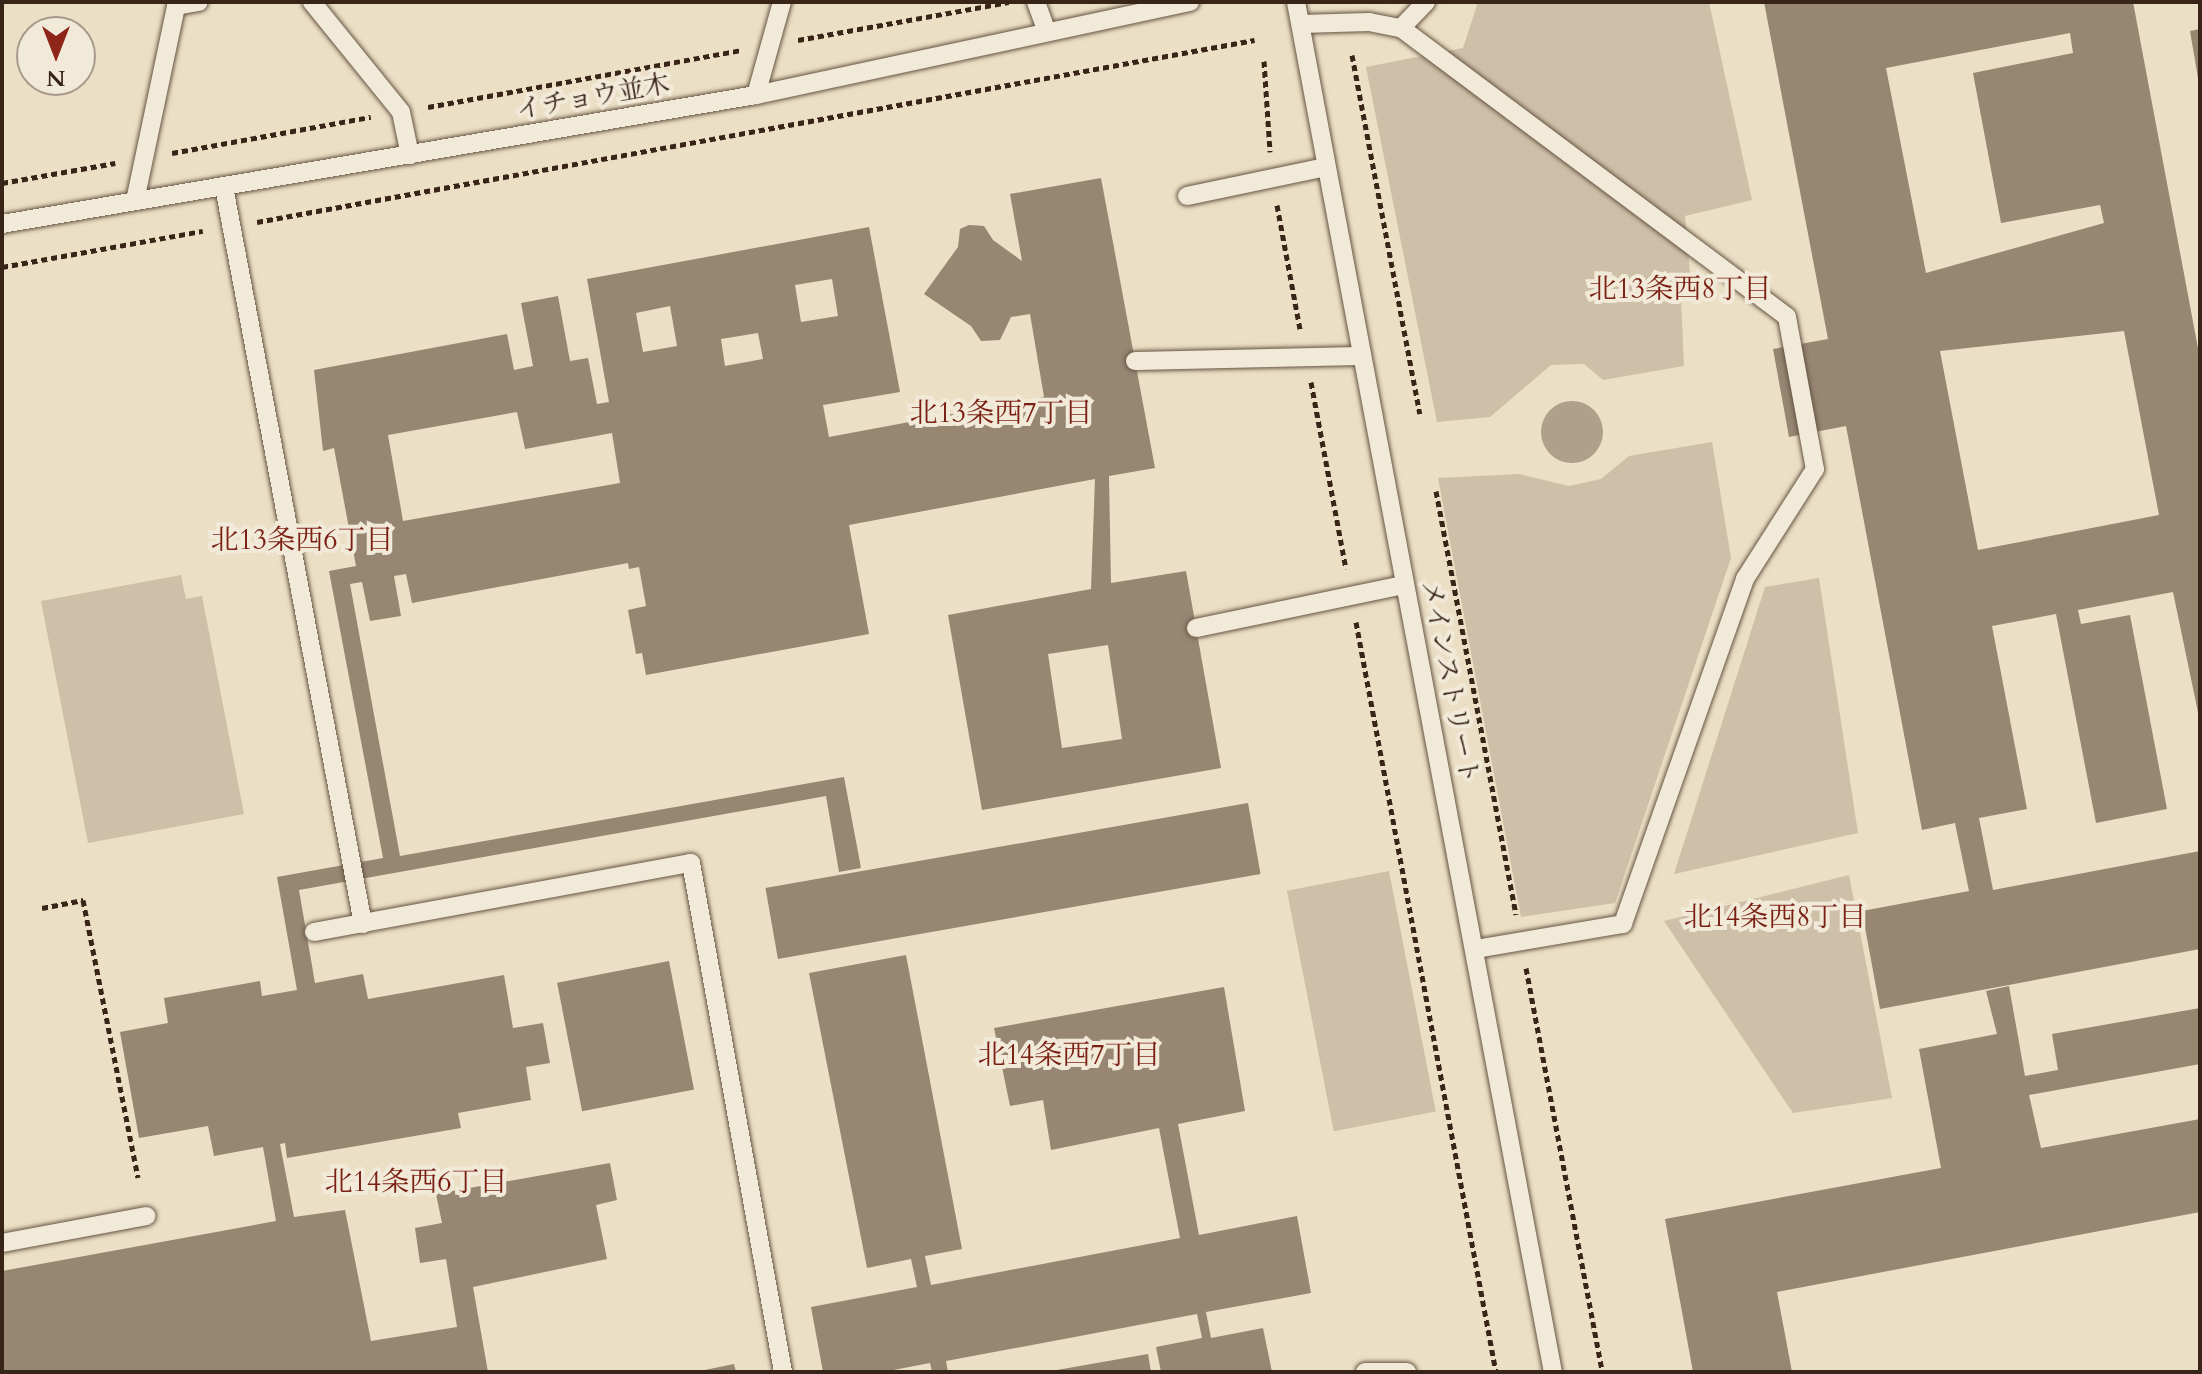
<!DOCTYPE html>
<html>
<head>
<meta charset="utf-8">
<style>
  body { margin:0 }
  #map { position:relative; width:2202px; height:1374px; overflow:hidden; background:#ebdfc5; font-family:Cardo,"Noto Serif JP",serif }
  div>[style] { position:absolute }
  .green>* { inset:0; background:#cdbfa8; transform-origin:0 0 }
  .water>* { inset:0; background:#aea08a }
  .round { border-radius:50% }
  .building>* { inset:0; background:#968672; transform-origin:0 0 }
  .path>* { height:5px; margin-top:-2.5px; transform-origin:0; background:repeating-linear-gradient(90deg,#392518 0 6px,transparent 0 10px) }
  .roads { filter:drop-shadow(0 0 2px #665443) drop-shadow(0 0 2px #665443) }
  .service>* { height:18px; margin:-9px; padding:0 9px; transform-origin:9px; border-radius:9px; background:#f2ead9 }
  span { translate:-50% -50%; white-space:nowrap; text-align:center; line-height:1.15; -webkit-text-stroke:8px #f2ead9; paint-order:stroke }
  .street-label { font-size:26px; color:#392518 }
  .neighbourhood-label { font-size:28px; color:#7a1f14 }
  .frame { position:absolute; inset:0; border:4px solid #392518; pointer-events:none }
  .north { position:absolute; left:16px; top:16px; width:80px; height:80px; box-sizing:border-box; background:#f2ead9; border:2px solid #a89b8c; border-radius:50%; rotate:180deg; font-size:22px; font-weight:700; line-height:32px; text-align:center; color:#392518 }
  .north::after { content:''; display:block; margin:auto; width:28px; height:36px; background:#8f2418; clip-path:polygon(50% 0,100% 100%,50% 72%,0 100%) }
</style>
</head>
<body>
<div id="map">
  <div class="green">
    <div style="clip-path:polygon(1478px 2px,1709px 2px,1752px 200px,1685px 216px,1690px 274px,1681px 299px,1684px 366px,1603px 380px,1584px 364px,1551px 365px,1490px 417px,1437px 422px,1366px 67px,1463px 48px)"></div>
    <div style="clip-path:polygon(1712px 442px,1731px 558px,1615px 903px,1521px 917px,1438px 478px,1519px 474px,1569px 486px,1601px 479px,1629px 456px)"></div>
    <div style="clip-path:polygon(181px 575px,186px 599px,202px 596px,244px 814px,88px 843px,41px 601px)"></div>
    <div style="clip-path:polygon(1819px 578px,1858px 833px,1674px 874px,1765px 587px)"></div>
    <div style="left:1389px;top:871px;width:245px;height:104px;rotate:79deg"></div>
    <div style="clip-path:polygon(1849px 875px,1892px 1098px,1793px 1113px,1664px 921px)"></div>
  </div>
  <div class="water">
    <div class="round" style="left:1541px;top:401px;width:62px;height:62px"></div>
  </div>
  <div class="building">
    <div style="clip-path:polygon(evenodd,1764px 2px,2133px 2px,2200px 359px,2200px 722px,2173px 592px,2078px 610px,2081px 624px,2130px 615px,2167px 809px,2096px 823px,2056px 614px,1992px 626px,2027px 809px,1979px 818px,1993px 890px,2200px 851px,2200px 949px,1880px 1009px,1862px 911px,1969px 891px,1955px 823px,1922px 830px,1846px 426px,1789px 437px,1773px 349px,1828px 339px,1764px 2px,2070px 33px,2073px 53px,1973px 73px,2001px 223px,2100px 205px,2104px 223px,1926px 273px,1886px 68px,2070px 33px,1764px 2px,2124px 331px,2159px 515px,1978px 550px,1940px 351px,2124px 331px)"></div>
    <div style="clip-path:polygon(2200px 29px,2200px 78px,2198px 78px,2190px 31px)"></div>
    <div style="clip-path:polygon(evenodd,1101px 178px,1155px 468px,1109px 476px,1111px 583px,1186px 571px,1221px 768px,982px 810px,948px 615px,1091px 589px,1095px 479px,849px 525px,869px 634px,646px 675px,642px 653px,636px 654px,628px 610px,646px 606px,639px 567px,629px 569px,628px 563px,412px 603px,406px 574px,394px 576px,401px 616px,370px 621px,362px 582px,350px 584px,400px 856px,844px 777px,861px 868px,839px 872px,826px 796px,299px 890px,315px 983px,363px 974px,368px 999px,504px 975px,513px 1028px,543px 1023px,550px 1063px,526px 1067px,531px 1100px,458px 1113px,461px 1128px,287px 1158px,285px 1143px,280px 1144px,294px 1217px,345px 1210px,371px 1341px,457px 1327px,446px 1259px,420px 1263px,415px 1228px,442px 1223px,436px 1194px,610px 1163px,617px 1200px,596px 1205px,607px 1259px,473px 1287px,488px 1372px,2px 1372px,2px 1271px,276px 1221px,263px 1147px,214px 1156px,208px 1126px,139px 1138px,120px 1032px,168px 1023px,164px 998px,260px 981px,262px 996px,297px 990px,277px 877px,383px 858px,329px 571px,356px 566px,334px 448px,323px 451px,314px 370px,507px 334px,514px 370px,533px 366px,521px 303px,558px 296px,570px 361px,588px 358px,597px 404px,609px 402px,587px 279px,869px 227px,900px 392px,823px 405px,829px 437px,1044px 397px,1030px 314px,1011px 317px,1000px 340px,981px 341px,971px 326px,924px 294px,958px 247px,960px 229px,969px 225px,984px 226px,993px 240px,1022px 261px,1010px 194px,1101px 178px,832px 279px,838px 316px,801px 322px,795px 285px,832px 279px,1101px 178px,670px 306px,677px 346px,643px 352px,636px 313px,670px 306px,1101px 178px,758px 333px,763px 359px,725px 366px,721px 339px,758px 333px,1101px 178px,517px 412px,525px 449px,612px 433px,620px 483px,403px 521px,388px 435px,517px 412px,1101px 178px,1108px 645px,1122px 739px,1062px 748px,1048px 654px,1108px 645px)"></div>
    <div style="left:1248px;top:803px;width:72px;height:490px;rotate:80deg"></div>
    <div style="clip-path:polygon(906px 955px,962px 1249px,925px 1256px,931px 1285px,1180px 1238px,1159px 1128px,1051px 1150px,1043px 1100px,1010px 1106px,994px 1028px,1224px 987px,1245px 1111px,1178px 1124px,1199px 1235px,1297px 1216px,1311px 1293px,1206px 1312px,1211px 1338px,1263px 1328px,1272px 1372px,1161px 1372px,1156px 1347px,1202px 1338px,1197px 1314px,946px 1361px,948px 1372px,932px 1372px,930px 1363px,883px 1372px,823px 1372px,811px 1307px,917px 1287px,911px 1259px,867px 1268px,809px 973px)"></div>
    <div style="left:669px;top:961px;width:131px;height:114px;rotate:79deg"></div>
    <div style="clip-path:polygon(2009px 986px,2025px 1076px,2058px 1070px,2052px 1034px,2200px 1008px,2200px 1064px,2029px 1095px,2041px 1148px,2200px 1119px,2200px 1212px,1777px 1292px,1792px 1372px,1693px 1372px,1665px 1219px,1941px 1168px,1919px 1049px,1997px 1034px,1986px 991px)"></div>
    <div style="clip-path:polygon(1148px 1354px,1151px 1372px,1057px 1372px,1057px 1370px)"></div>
    <div style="clip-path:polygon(734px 1364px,736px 1372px,700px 1372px,700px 1371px)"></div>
  </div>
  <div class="path">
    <div style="left:798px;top:40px;width:214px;rotate:-10.2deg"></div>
    <div style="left:1352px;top:55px;width:365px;rotate:79.3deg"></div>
    <div style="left:1264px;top:61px;width:91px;rotate:86.2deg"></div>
    <div style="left:428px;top:107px;width:318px;rotate:-10.3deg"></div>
    <div style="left:172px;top:153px;width:202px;rotate:-10.3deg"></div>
    <div style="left:2px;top:183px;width:115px;rotate:-10deg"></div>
    <div style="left:1277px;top:205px;width:126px;rotate:79.5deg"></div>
    <div style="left:257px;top:222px;width:1014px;rotate:-10.34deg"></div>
    <div style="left:2px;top:267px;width:204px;rotate:-10.2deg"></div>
    <div style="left:1311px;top:382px;width:190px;rotate:79.4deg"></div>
    <div style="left:1436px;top:491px;width:431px;rotate:79.3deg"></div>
    <div style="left:1356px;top:622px;width:763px;rotate:79.43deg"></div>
    <div style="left:42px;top:908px;width:42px;rotate:-11deg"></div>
    <div style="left:83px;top:900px;width:283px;rotate:78.8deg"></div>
    <div style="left:1526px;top:968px;width:411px;rotate:79.3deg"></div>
  </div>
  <div class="roads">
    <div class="service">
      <div style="left:312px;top:2px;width:141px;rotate:51deg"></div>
      <div style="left:401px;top:112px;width:44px;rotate:78.2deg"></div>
      <div style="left:1036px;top:2px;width:29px;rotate:70deg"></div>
      <div style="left:1296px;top:2px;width:1394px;rotate:79.38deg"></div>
      <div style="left:1301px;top:24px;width:68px;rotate:-1.7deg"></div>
      <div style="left:1369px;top:22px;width:33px;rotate:11deg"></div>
      <div style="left:1401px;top:28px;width:482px;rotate:36.8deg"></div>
      <div style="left:1787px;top:317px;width:155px;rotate:79.6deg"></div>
      <div style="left:1815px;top:469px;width:130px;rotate:122.5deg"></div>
      <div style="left:1745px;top:579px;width:366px;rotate:109.5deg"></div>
      <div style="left:1623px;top:924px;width:150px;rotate:170.4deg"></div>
      <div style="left:1401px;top:28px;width:36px;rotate:-46deg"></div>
      <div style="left:756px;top:95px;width:97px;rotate:-74.4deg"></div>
      <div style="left:224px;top:187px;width:750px;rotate:79.32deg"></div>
      <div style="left:1187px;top:196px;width:142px;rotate:-11.8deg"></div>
      <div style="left:135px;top:201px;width:199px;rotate:-78.1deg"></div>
      <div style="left:176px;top:6px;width:23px;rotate:-10deg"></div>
      <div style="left:2px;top:224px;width:765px;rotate:-9.71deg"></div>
      <div style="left:756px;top:95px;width:444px;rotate:-12.1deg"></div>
      <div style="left:1135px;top:361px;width:226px;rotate:-1.3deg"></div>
      <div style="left:1196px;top:628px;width:212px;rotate:-11.7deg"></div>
      <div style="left:314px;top:932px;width:383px;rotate:-10.4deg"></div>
      <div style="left:691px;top:863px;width:517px;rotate:79.75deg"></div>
      <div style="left:2px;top:1243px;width:147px;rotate:-10.6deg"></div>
      <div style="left:1365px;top:1372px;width:42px"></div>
    </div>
  </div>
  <div class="street-label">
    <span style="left:593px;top:97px;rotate:-10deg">イチョウ並木</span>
    <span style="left:1450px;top:682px;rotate:79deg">メインストリート</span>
  </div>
  <div class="neighbourhood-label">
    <span style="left:1680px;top:289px">北13条西8丁目</span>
    <span style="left:1001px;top:413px">北13条西7丁目</span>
    <span style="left:302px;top:540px">北13条西6丁目</span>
    <span style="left:1775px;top:917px">北14条西8丁目</span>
    <span style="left:1069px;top:1055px">北14条西7丁目</span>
    <span style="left:416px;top:1182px">北14条西6丁目</span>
  </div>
  <div class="frame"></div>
  <div class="north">N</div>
</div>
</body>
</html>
